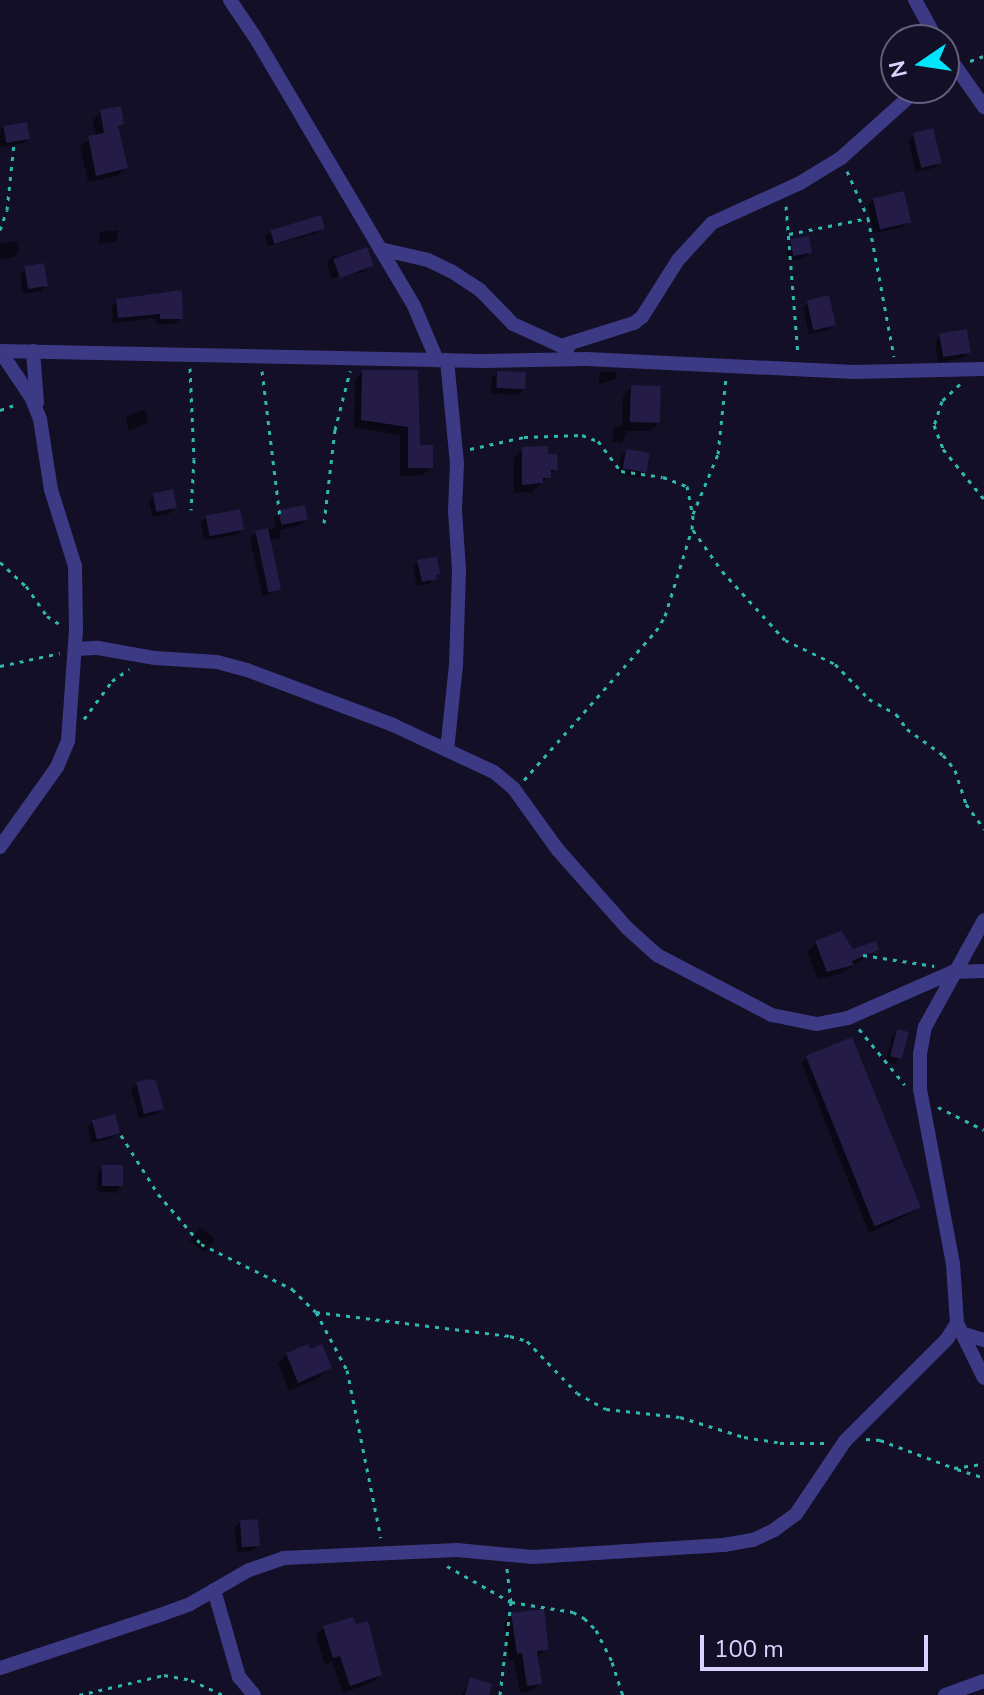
<!DOCTYPE html>
<html>
<head>
<meta charset="utf-8">
<style>
  body { margin:0 }
  #map { position:relative; width:984px; height:1695px; overflow:hidden; background:#130f26; font-family:"Nunito Sans",sans-serif }
  div>[style] { position:absolute }
  .shadow>* { inset:0; background:#0007; transform-origin:0 0 }
  .building>* { inset:0; background:#241b47; transform-origin:0 0 }
  .path>* { height:3px; margin-top:-1.5px; transform-origin:0; background:repeating-linear-gradient(90deg,#2fb8b0 0 4px,transparent 0 10px) }
  .street>* { height:14px; margin:-7px; padding:0 7px; transform-origin:7px; border-radius:7px; background:#3d3a85 }
  span { translate:-50% -50%; white-space:nowrap; text-align:center; line-height:1.15; -webkit-text-stroke:7px #130f26; paint-order:stroke }
  .north { position:absolute; left:880px; top:24px; width:80px; height:80px; box-sizing:border-box; background:#130f26; border:2px solid #625e7d; border-radius:50%; rotate:257deg; font-size:22px; font-weight:700; line-height:32px; text-align:center; color:#d9d4ff }
  .north::after { content:''; display:block; margin:auto; width:28px; height:36px; background:#00e5ff; clip-path:polygon(50% 0,100% 100%,50% 72%,0 100%) }
  .scale { position:absolute; left:700px; top:1635px; width:228px; height:36px; box-sizing:border-box; border:4px solid #d9d4ff; border-top:0; padding-left:10px; font-size:24px; line-height:28px; white-space:nowrap; color:#d9d4ff; -webkit-text-stroke:6px #130f26; paint-order:stroke }
</style>
</head>
<body>
<div id="map">
  <div class="shadow">
    <div style="clip-path:polygon(101px 112px,122px 124px,117px 129px,126px 168px,117px 176px,88px 182px,80px 146px,96px 136px,93px 120px)"></div>
    <div style="clip-path:polygon(4px 127px,28px 139px,22px 144px,0 147px,0 131px)"></div>
    <div style="clip-path:polygon(914px 135px,940px 162px,934px 168px,916px 172px,908px 141px)"></div>
    <div style="clip-path:polygon(874px 199px,909px 221px,903px 227px,874px 233px,868px 205px)"></div>
    <div style="clip-path:polygon(322px 227px,317px 233px,268px 246px,265px 237px,271px 231px)"></div>
    <div style="clip-path:polygon(118px 230px,117px 241px,99px 244px,100px 232px)"></div>
    <div style="clip-path:polygon(18px 241px,19px 251px,13px 257px,0 259px,0 244px)"></div>
    <div style="clip-path:polygon(791px 242px,810px 252px,804px 258px,788px 261px,786px 247px)"></div>
    <div style="clip-path:polygon(333px 256px,371px 265px,366px 271px,331px 278px,327px 261px)"></div>
    <div style="clip-path:polygon(25px 269px,46px 285px,41px 291px,23px 294px,20px 274px)"></div>
    <div style="clip-path:polygon(117px 301px,181px 318px,175px 324px,156px 324px,155px 318px,113px 323px,112px 306px)"></div>
    <div style="clip-path:polygon(808px 302px,834px 324px,828px 330px,809px 334px,803px 308px)"></div>
    <div style="clip-path:polygon(940px 336px,969px 352px,963px 358px,938px 362px,935px 342px)"></div>
    <div style="clip-path:polygon(363px 372px,416px 372px,418px 447px,431px 467px,423px 475px,400px 476px,400px 435px,354px 427px,355px 380px)"></div>
    <div style="clip-path:polygon(600px 372px,616px 372px,617px 379px,599px 384px)"></div>
    <div style="clip-path:polygon(497px 373px,523px 390px,517px 395px,491px 393px,492px 378px)"></div>
    <div style="clip-path:polygon(632px 387px,660px 422px,651px 431px,627px 431px,622px 443px,612px 441px,614px 427px,622px 426px,623px 396px)"></div>
    <div style="clip-path:polygon(145px 409px,148px 422px,129px 431px,126px 417px)"></div>
    <div style="clip-path:polygon(523px 449px,547px 456px,556px 469px,532px 492px,514px 493px,514px 458px)"></div>
    <div style="clip-path:polygon(626px 451px,645px 473px,639px 478px,618px 474px,621px 456px)"></div>
    <div style="clip-path:polygon(154px 496px,175px 508px,170px 513px,153px 517px,149px 502px)"></div>
    <div style="clip-path:polygon(280px 513px,306px 520px,300px 525px,280px 530px,280px 538px,269px 540px,279px 589px,263px 597px,250px 539px,256px 533px,276px 528px,274px 518px)"></div>
    <div style="clip-path:polygon(206px 517px,242px 529px,236px 535px,204px 540px,201px 523px)"></div>
    <div style="clip-path:polygon(418px 562px,438px 573px,429px 584px,417px 586px,413px 567px)"></div>
    <div style="clip-path:polygon(840px 933px,852px 952px,877px 949px,843px 973px,818px 979px,807px 952px,816px 943px)"></div>
    <div style="clip-path:polygon(897px 1031px,899px 1059px,894px 1064px,885px 1062px,892px 1037px)"></div>
    <div style="clip-path:polygon(807px 1057px,917px 1208px,912px 1213px,869px 1233px,802px 1063px)"></div>
    <div style="clip-path:polygon(137px 1084px,162px 1108px,156px 1114px,139px 1118px,131px 1090px)"></div>
    <div style="clip-path:polygon(93px 1121px,118px 1132px,112px 1138px,92px 1143px,88px 1127px)"></div>
    <div style="clip-path:polygon(103px 1167px,121px 1188px,116px 1193px,97px 1191px,98px 1172px)"></div>
    <div style="left:200px;top:1227px;width:19px;height:17px;rotate:39deg"></div>
    <div style="clip-path:polygon(287px 1354px,329px 1368px,320px 1377px,289px 1391px,278px 1363px)"></div>
    <div style="clip-path:polygon(240px 1522px,258px 1545px,252px 1551px,237px 1552px,235px 1527px)"></div>
    <div style="clip-path:polygon(512px 1615px,547px 1649px,536px 1658px,540px 1683px,532px 1691px,520px 1693px,514px 1660px,509px 1661px,504px 1623px)"></div>
    <div style="clip-path:polygon(324px 1628px,380px 1675px,373px 1682px,343px 1693px,332px 1662px,325px 1665px,316px 1635px)"></div>
    <div style="clip-path:polygon(471px 1679px,487px 1695px,462px 1695px)"></div>
  </div>
  <div class="building">
    <div style="clip-path:polygon(121px 106px,124px 124px,118px 126px,128px 168px,96px 176px,88px 136px,104px 133px,100px 110px)"></div>
    <div style="left:27px;top:122px;width:17px;height:24px;rotate:80deg"></div>
    <div style="left:933px;top:128px;width:36px;height:21px;rotate:76deg"></div>
    <div style="left:904px;top:191px;width:32px;height:32px;rotate:77deg"></div>
    <div style="left:321px;top:215px;width:14px;height:53px;rotate:73deg"></div>
    <div style="left:809px;top:236px;width:17px;height:19px;rotate:80deg"></div>
    <div style="left:367px;top:247px;width:20px;height:36px;rotate:70deg"></div>
    <div style="left:44px;top:263px;width:23px;height:20px;rotate:80deg"></div>
    <div style="clip-path:polygon(182px 290px,183px 319px,160px 319px,160px 314px,118px 318px,116px 299px)"></div>
    <div style="left:829px;top:295px;width:31px;height:23px;rotate:77deg"></div>
    <div style="left:967px;top:329px;width:24px;height:28px;rotate:81deg"></div>
    <div style="clip-path:polygon(362px 370px,418px 370px,420px 445px,433px 445px,433px 468px,408px 468px,408px 427px,361px 420px)"></div>
    <div style="left:497px;top:371px;width:29px;height:17px;rotate:2deg"></div>
    <div style="left:631px;top:385px;width:30px;height:37px;rotate:2deg"></div>
    <div style="clip-path:polygon(548px 446px,548px 454px,557px 454px,558px 470px,551px 470px,551px 478px,543px 478px,543px 483px,522px 485px,522px 447px)"></div>
    <div style="left:626px;top:449px;width:24px;height:20px;rotate:9deg"></div>
    <div style="left:173px;top:489px;width:19px;height:21px;rotate:78deg"></div>
    <div style="left:305px;top:505px;width:15px;height:27px;rotate:79deg"></div>
    <div style="left:240px;top:509px;width:21px;height:35px;rotate:79deg"></div>
    <div style="left:268px;top:528px;width:63px;height:13px;rotate:78deg"></div>
    <div style="clip-path:polygon(437px 557px,440px 574px,436px 575px,437px 579px,422px 582px,417px 560px)"></div>
    <div style="clip-path:polygon(841px 931px,853px 949px,876px 941px,879px 950px,852px 961px,854px 965px,827px 972px,815px 941px)"></div>
    <div style="left:897px;top:1029px;width:12px;height:28px;rotate:14deg"></div>
    <div style="left:852px;top:1037px;width:184px;height:50px;rotate:68deg"></div>
    <div style="clip-path:polygon(148px 1079px,156px 1081px,164px 1109px,144px 1114px,136px 1082px)"></div>
    <div style="left:115px;top:1114px;width:20px;height:24px;rotate:75deg"></div>
    <div style="left:102px;top:1165px;width:21px;height:21px"></div>
    <div style="clip-path:polygon(308px 1344px,310px 1349px,322px 1344px,332px 1368px,298px 1383px,286px 1353px)"></div>
    <div style="left:258px;top:1519px;width:27px;height:18px;rotate:86deg"></div>
    <div style="clip-path:polygon(544px 1609px,549px 1650px,537px 1651px,542px 1684px,527px 1686px,522px 1653px,517px 1654px,511px 1613px)"></div>
    <div style="clip-path:polygon(353px 1617px,356px 1624px,368px 1621px,382px 1675px,350px 1686px,340px 1656px,333px 1658px,323px 1626px)"></div>
    <div style="clip-path:polygon(470px 1677px,492px 1684px,489px 1695px,465px 1695px)"></div>
  </div>
  <div class="path">
    <div style="left:970px;top:61px;width:15px;rotate:-20deg"></div>
    <div style="left:847px;top:171px;width:51px;rotate:65.9deg"></div>
    <div style="left:868px;top:218px;width:141px;rotate:79.4deg"></div>
    <div style="left:786px;top:206px;width:148px;rotate:85.4deg"></div>
    <div style="left:0;top:230px;width:21px;rotate:-71deg"></div>
    <div style="left:7px;top:210px;width:67px;rotate:-84deg"></div>
    <div style="left:789px;top:234px;width:81px;rotate:-11.4deg"></div>
    <div style="left:190px;top:368px;width:91px;rotate:87.5deg"></div>
    <div style="left:194px;top:459px;width:51px;rotate:93.4deg"></div>
    <div style="left:262px;top:371px;width:148px;rotate:83deg"></div>
    <div style="left:960px;top:384px;width:25px;rotate:137deg"></div>
    <div style="left:942px;top:401px;width:25px;rotate:108deg"></div>
    <div style="left:934px;top:425px;width:26px;rotate:69deg"></div>
    <div style="left:943px;top:449px;width:65px;rotate:50.6deg"></div>
    <div style="left:0;top:410px;width:18px;rotate:-19deg"></div>
    <div style="left:470px;top:449px;width:55px;rotate:-12.5deg"></div>
    <div style="left:524px;top:437px;width:58px;rotate:-2deg"></div>
    <div style="left:582px;top:435px;width:17px;rotate:21deg"></div>
    <div style="left:598px;top:441px;width:38px;rotate:53deg"></div>
    <div style="left:621px;top:471px;width:42px;rotate:8.1deg"></div>
    <div style="left:663px;top:477px;width:26px;rotate:21deg"></div>
    <div style="left:687px;top:486px;width:26px;rotate:79deg"></div>
    <div style="left:324px;top:523px;width:94px;rotate:-83.3deg"></div>
    <div style="left:335px;top:430px;width:61px;rotate:-75.7deg"></div>
    <div style="left:693px;top:530px;width:50px;rotate:54.7deg"></div>
    <div style="left:722px;top:571px;width:93px;rotate:47.6deg"></div>
    <div style="left:785px;top:640px;width:55px;rotate:25.6deg"></div>
    <div style="left:835px;top:664px;width:49px;rotate:45.8deg"></div>
    <div style="left:869px;top:699px;width:31px;rotate:29deg"></div>
    <div style="left:896px;top:714px;width:19px;rotate:54deg"></div>
    <div style="left:907px;top:729px;width:44px;rotate:35.8deg"></div>
    <div style="left:943px;top:755px;width:19px;rotate:51deg"></div>
    <div style="left:955px;top:770px;width:36px;rotate:72deg"></div>
    <div style="left:966px;top:804px;width:31px;rotate:54deg"></div>
    <div style="left:0;top:562px;width:35px;rotate:43deg"></div>
    <div style="left:26px;top:586px;width:37px;rotate:55deg"></div>
    <div style="left:47px;top:616px;width:17px;rotate:33deg"></div>
    <div style="left:0;top:666px;width:61px;rotate:-12.2deg"></div>
    <div style="left:84px;top:719px;width:47px;rotate:-53.6deg"></div>
    <div style="left:112px;top:681px;width:21px;rotate:-35deg"></div>
    <div style="left:524px;top:780px;width:199px;rotate:-48.5deg"></div>
    <div style="left:656px;top:631px;width:17px;rotate:-59deg"></div>
    <div style="left:665px;top:616px;width:91px;rotate:-72.8deg"></div>
    <div style="left:692px;top:529px;width:15px;rotate:-86deg"></div>
    <div style="left:693px;top:514px;width:65px;rotate:-67.4deg"></div>
    <div style="left:718px;top:454px;width:76px;rotate:-84deg"></div>
    <div style="left:863px;top:955px;width:72px;rotate:8.8deg"></div>
    <div style="left:859px;top:1029px;width:72px;rotate:50.6deg"></div>
    <div style="left:938px;top:1107px;width:51px;rotate:26.6deg"></div>
    <div style="left:121px;top:1135px;width:70px;rotate:57.9deg"></div>
    <div style="left:158px;top:1194px;width:66px;rotate:49.3deg"></div>
    <div style="left:201px;top:1244px;width:102px;rotate:26.3deg"></div>
    <div style="left:292px;top:1289px;width:33px;rotate:44deg"></div>
    <div style="left:316px;top:1312px;width:66px;rotate:61.9deg"></div>
    <div style="left:347px;top:1370px;width:171px;rotate:78.6deg"></div>
    <div style="left:316px;top:1312px;width:195px;rotate:7.1deg"></div>
    <div style="left:510px;top:1336px;width:18px;rotate:16deg"></div>
    <div style="left:527px;top:1341px;width:72px;rotate:46.1deg"></div>
    <div style="left:577px;top:1393px;width:33px;rotate:29deg"></div>
    <div style="left:606px;top:1409px;width:74px;rotate:6.2deg"></div>
    <div style="left:680px;top:1417px;width:67px;rotate:17.4deg"></div>
    <div style="left:744px;top:1437px;width:36px;rotate:9deg"></div>
    <div style="left:780px;top:1443px;width:46px"></div>
    <div style="left:866px;top:1439px;width:14px;rotate:4deg"></div>
    <div style="left:880px;top:1440px;width:79px;rotate:20.7deg"></div>
    <div style="left:954px;top:1468px;width:30px;rotate:-8deg"></div>
    <div style="left:957px;top:1469px;width:28px;rotate:18deg"></div>
    <div style="left:447px;top:1566px;width:73px;rotate:29.4deg"></div>
    <div style="left:511px;top:1602px;width:63px;rotate:9.2deg"></div>
    <div style="left:573px;top:1612px;width:13px;rotate:29deg"></div>
    <div style="left:584px;top:1618px;width:17px;rotate:45deg"></div>
    <div style="left:596px;top:1630px;width:36px;rotate:63deg"></div>
    <div style="left:612px;top:1662px;width:35px;rotate:72deg"></div>
    <div style="left:79px;top:1695px;width:87px;rotate:-13.2deg"></div>
    <div style="left:164px;top:1675px;width:27px;rotate:10deg"></div>
    <div style="left:191px;top:1680px;width:35px;rotate:25deg"></div>
    <div style="left:500px;top:1695px;width:94px;rotate:-83.3deg"></div>
    <div style="left:511px;top:1602px;width:34px;rotate:-97deg"></div>
  </div>
  <div class="street">
    <div style="left:230px;top:0;width:45px;rotate:56deg"></div>
    <div style="left:255px;top:37px;width:312px;rotate:59.4deg"></div>
    <div style="left:414px;top:306px;width:59px;rotate:66.9deg"></div>
    <div style="left:915px;top:0;width:46px;rotate:61.2deg"></div>
    <div style="left:944px;top:50px;width:70px;rotate:54.9deg"></div>
    <div style="left:380px;top:249px;width:49px;rotate:12.9deg"></div>
    <div style="left:428px;top:260px;width:25px;rotate:26deg"></div>
    <div style="left:451px;top:271px;width:35px;rotate:33deg"></div>
    <div style="left:480px;top:290px;width:47px;rotate:45.9deg"></div>
    <div style="left:513px;top:324px;width:60px;rotate:24.4deg"></div>
    <div style="left:561px;top:346px;width:77px;rotate:-17.5deg"></div>
    <div style="left:634px;top:323px;width:10px;rotate:-37deg"></div>
    <div style="left:642px;top:317px;width:67px;rotate:-57.7deg"></div>
    <div style="left:678px;top:260px;width:50px;rotate:-47.4deg"></div>
    <div style="left:712px;top:223px;width:97px;rotate:-24.4deg"></div>
    <div style="left:800px;top:183px;width:48px;rotate:-31.4deg"></div>
    <div style="left:841px;top:158px;width:105px;rotate:-41.9deg"></div>
    <div style="left:0;top:351px;width:483px;rotate:1.2deg"></div>
    <div style="left:483px;top:361px;width:103px;rotate:-1.1deg"></div>
    <div style="left:586px;top:359px;width:268px;rotate:2.8deg"></div>
    <div style="left:854px;top:372px;width:130px;rotate:-1.3deg"></div>
    <div style="left:33px;top:351px;width:52px;rotate:85.6deg"></div>
    <div style="left:447px;top:360px;width:103px;rotate:84.5deg"></div>
    <div style="left:457px;top:463px;width:48px;rotate:92.4deg"></div>
    <div style="left:455px;top:511px;width:59px;rotate:86.1deg"></div>
    <div style="left:459px;top:570px;width:95px;rotate:91.8deg"></div>
    <div style="left:456px;top:665px;width:85px;rotate:96deg"></div>
    <div style="left:76px;top:649px;width:22px;rotate:-3deg"></div>
    <div style="left:98px;top:648px;width:58px;rotate:10deg"></div>
    <div style="left:155px;top:658px;width:62px;rotate:3.7deg"></div>
    <div style="left:217px;top:662px;width:31px;rotate:15deg"></div>
    <div style="left:247px;top:670px;width:156px;rotate:20.6deg"></div>
    <div style="left:393px;top:725px;width:111px;rotate:25deg"></div>
    <div style="left:494px;top:772px;width:26px;rotate:40deg"></div>
    <div style="left:514px;top:789px;width:75px;rotate:54.2deg"></div>
    <div style="left:558px;top:850px;width:104px;rotate:48.5deg"></div>
    <div style="left:627px;top:928px;width:40px;rotate:42deg"></div>
    <div style="left:657px;top:955px;width:130px;rotate:27.6deg"></div>
    <div style="left:772px;top:1015px;width:46px;rotate:11.3deg"></div>
    <div style="left:817px;top:1024px;width:32px;rotate:-11deg"></div>
    <div style="left:848px;top:1018px;width:115px;rotate:-23.7deg"></div>
    <div style="left:953px;top:972px;width:31px;rotate:-2deg"></div>
    <div style="left:0;top:847px;width:98px;rotate:-54.5deg"></div>
    <div style="left:57px;top:767px;width:28px;rotate:-67deg"></div>
    <div style="left:68px;top:741px;width:111px;rotate:-85.9deg"></div>
    <div style="left:76px;top:630px;width:64px;rotate:-90.9deg"></div>
    <div style="left:75px;top:566px;width:80px;rotate:-107.5deg"></div>
    <div style="left:51px;top:490px;width:72px;rotate:-98.8deg"></div>
    <div style="left:40px;top:419px;width:24px;rotate:-112deg"></div>
    <div style="left:31px;top:397px;width:55px;rotate:-124deg"></div>
    <div style="left:957px;top:1323px;width:61px;rotate:63.9deg"></div>
    <div style="left:964px;top:1334px;width:21px;rotate:17deg"></div>
    <div style="left:214px;top:1590px;width:91px;rotate:74deg"></div>
    <div style="left:239px;top:1677px;width:23px;rotate:50deg"></div>
    <div style="left:0;top:1668px;width:169px;rotate:-18.3deg"></div>
    <div style="left:160px;top:1615px;width:32px;rotate:-20deg"></div>
    <div style="left:190px;top:1604px;width:68px;rotate:-30deg"></div>
    <div style="left:249px;top:1570px;width:36px;rotate:-19deg"></div>
    <div style="left:283px;top:1558px;width:174px;rotate:-2.6deg"></div>
    <div style="left:457px;top:1550px;width:76px;rotate:5.3deg"></div>
    <div style="left:533px;top:1557px;width:191px;rotate:-3.6deg"></div>
    <div style="left:724px;top:1545px;width:29px;rotate:-10deg"></div>
    <div style="left:753px;top:1540px;width:23px;rotate:-25deg"></div>
    <div style="left:774px;top:1530px;width:27px;rotate:-36deg"></div>
    <div style="left:796px;top:1514px;width:88px;rotate:-56.1deg"></div>
    <div style="left:845px;top:1441px;width:144px;rotate:-45deg"></div>
    <div style="left:947px;top:1339px;width:19px;rotate:-58deg"></div>
    <div style="left:957px;top:1323px;width:59px;rotate:-93.9deg"></div>
    <div style="left:953px;top:1264px;width:177px;rotate:-100.7deg"></div>
    <div style="left:920px;top:1090px;width:36px;rotate:-90deg"></div>
    <div style="left:920px;top:1054px;width:27px;rotate:-80deg"></div>
    <div style="left:925px;top:1027px;width:122px;rotate:-61.1deg"></div>
    <div style="left:945px;top:1695px;width:41px;rotate:-19.7deg"></div>
  </div>
  <div class="north">N</div>
  <div class="scale">100 m</div>
</div>
</body>
</html>
